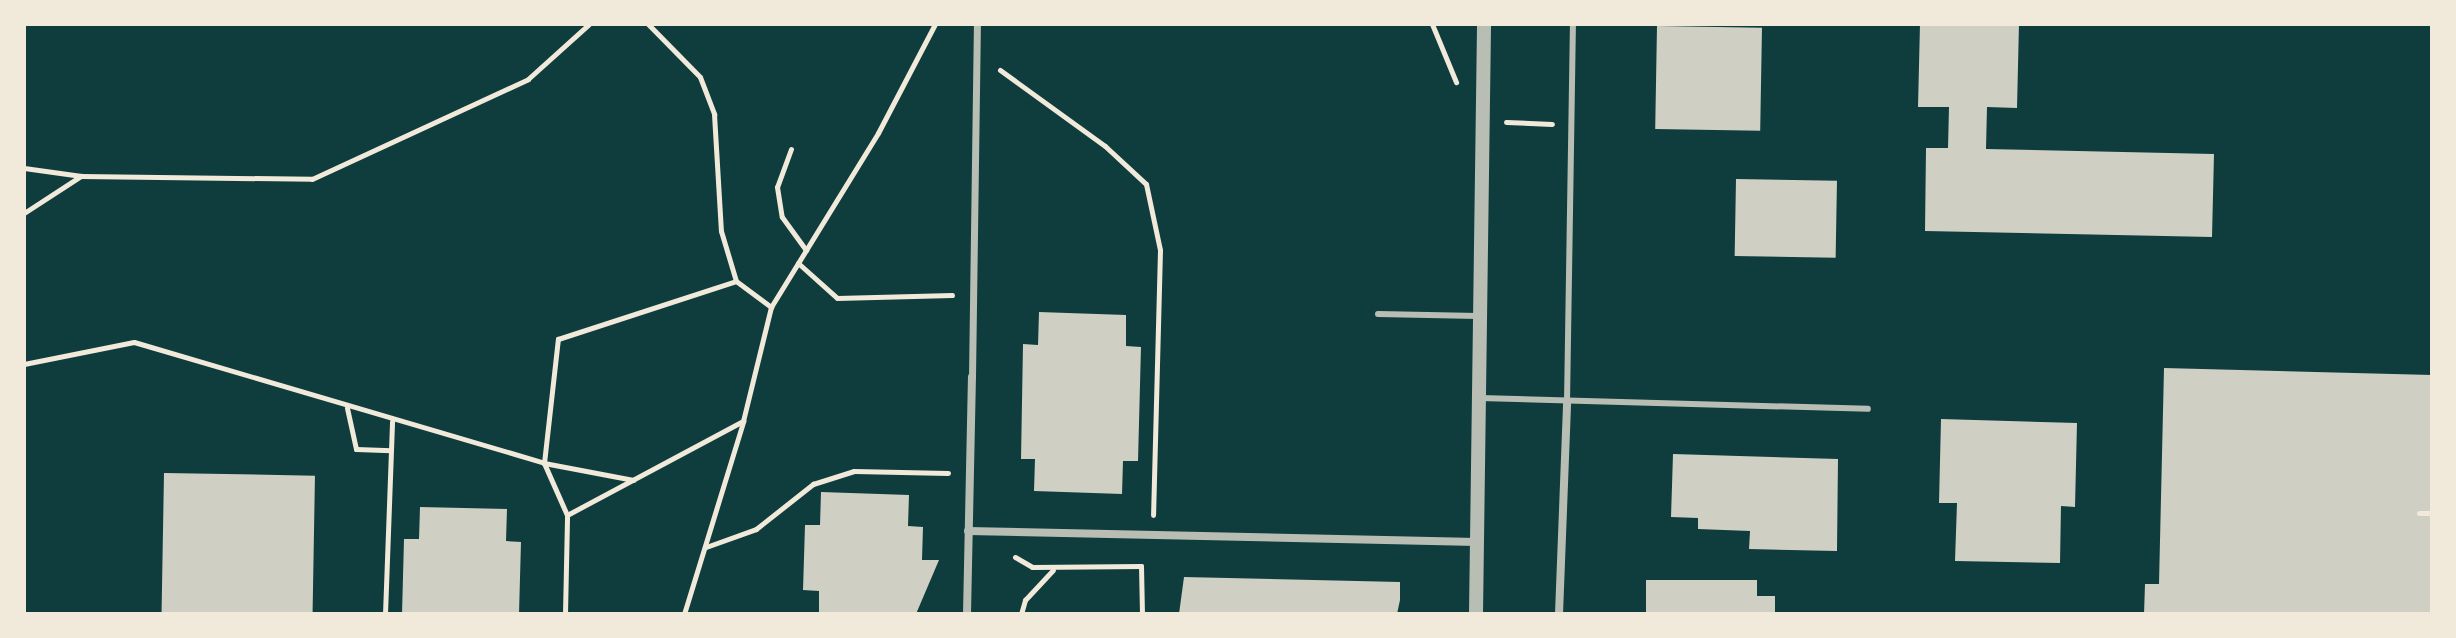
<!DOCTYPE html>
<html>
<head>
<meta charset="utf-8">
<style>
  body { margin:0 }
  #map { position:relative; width:2456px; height:638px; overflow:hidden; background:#0f3d3e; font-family:Ubuntu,sans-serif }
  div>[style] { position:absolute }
  .building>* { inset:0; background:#cfcfc3; transform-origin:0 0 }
  .path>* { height:5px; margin:-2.5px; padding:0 2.5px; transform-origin:2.5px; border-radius:2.5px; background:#f1e9da }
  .service>* { height:6px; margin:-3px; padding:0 3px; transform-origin:3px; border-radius:3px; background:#b8beb3 }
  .pedestrian>* { height:7px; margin:-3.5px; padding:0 3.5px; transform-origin:3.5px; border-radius:3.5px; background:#b8beb3 }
  .minor>* { height:8px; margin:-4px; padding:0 4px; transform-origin:4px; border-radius:4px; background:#b8beb3 }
  .tertiary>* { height:14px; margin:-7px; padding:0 7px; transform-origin:7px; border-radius:7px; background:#b8beb3 }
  span { translate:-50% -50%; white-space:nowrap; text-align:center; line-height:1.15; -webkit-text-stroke:6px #f1e9da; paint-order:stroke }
  .frame { position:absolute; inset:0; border:26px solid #f1e9da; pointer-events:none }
</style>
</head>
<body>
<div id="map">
  <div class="building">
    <div style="clip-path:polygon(1920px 24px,2019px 24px,2017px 108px,1987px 107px,1986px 149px,2214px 154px,2212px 237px,1925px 231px,1926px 148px,1948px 148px,1949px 107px,1918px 107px)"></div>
    <div style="left:1657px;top:26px;width:105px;height:103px;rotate:1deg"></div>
    <div style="left:1736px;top:179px;width:101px;height:77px;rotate:1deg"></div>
    <div style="clip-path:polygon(1039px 312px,1126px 315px,1126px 346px,1141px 347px,1138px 461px,1123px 461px,1122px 494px,1034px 491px,1035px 459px,1021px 459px,1023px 344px,1038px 345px)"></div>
    <div style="clip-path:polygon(2164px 368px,2432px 375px,2432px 614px,2144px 614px,2145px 584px,2159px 584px)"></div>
    <div style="clip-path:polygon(1941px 419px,2077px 423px,2075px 507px,2061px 506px,2060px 563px,1955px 561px,1957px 503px,1939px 503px)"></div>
    <div style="clip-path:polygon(1673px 454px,1838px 459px,1837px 551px,1749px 549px,1750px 531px,1698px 529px,1698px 518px,1671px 517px)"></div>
    <div style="left:164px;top:473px;width:151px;height:141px;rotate:1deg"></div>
    <div style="clip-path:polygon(821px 492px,909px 495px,908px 526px,923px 527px,922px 560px,939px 560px,916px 614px,819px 614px,819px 591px,803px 590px,805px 525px,820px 525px)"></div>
    <div style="clip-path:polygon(420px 507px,507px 509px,506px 541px,521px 542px,519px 614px,402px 614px,404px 539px,419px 539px)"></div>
    <div style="clip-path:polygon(1184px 577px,1400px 582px,1400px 600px,1397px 614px,1179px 614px)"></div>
    <div style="clip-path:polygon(1646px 580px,1757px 580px,1757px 596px,1775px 596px,1775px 614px,1646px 614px)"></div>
  </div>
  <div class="path">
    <div style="left:648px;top:24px;width:74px;rotate:45.5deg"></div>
    <div style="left:700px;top:77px;width:40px;rotate:69deg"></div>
    <div style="left:714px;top:114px;width:117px;rotate:86.6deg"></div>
    <div style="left:721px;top:231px;width:52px;rotate:73.3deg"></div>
    <div style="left:1432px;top:24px;width:63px;rotate:67.5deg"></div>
    <div style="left:1000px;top:70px;width:130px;rotate:35.9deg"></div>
    <div style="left:1105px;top:146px;width:56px;rotate:42.8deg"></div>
    <div style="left:1146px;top:184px;width:67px;rotate:78deg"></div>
    <div style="left:1160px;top:250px;width:265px;rotate:91.5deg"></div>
    <div style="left:1506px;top:122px;width:46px;rotate:2.5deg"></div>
    <div style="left:791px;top:149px;width:40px;rotate:110.2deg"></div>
    <div style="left:777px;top:187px;width:30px;rotate:81deg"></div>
    <div style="left:782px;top:217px;width:41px;rotate:54deg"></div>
    <div style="left:24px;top:168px;width:58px;rotate:8deg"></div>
    <div style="left:24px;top:213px;width:68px;rotate:-33deg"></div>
    <div style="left:81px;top:176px;width:231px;rotate:0.7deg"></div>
    <div style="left:312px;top:179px;width:238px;rotate:-24.8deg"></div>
    <div style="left:528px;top:79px;width:82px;rotate:-42deg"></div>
    <div style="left:798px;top:263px;width:52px;rotate:41.9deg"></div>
    <div style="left:837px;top:298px;width:115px;rotate:-1.5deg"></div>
    <div style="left:24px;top:364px;width:112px;rotate:-11.3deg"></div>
    <div style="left:134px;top:342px;width:427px;rotate:16.4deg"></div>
    <div style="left:544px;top:463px;width:91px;rotate:10.8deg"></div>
    <div style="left:347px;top:408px;width:42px;rotate:77.6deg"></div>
    <div style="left:356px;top:449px;width:35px;rotate:2deg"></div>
    <div style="left:2419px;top:513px;width:13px"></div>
    <div style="left:567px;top:515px;width:57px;rotate:-113.9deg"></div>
    <div style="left:544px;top:463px;width:125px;rotate:-83.6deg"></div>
    <div style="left:558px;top:339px;width:187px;rotate:-18deg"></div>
    <div style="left:736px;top:281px;width:44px;rotate:36.6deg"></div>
    <div style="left:706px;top:547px;width:53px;rotate:-19.8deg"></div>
    <div style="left:756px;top:529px;width:73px;rotate:-38.3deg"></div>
    <div style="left:813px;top:484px;width:43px;rotate:-17.6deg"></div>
    <div style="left:854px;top:471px;width:94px;rotate:1.2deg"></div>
    <div style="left:1015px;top:557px;width:20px;rotate:30deg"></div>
    <div style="left:1032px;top:567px;width:109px;rotate:-0.5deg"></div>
    <div style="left:1141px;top:566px;width:48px;rotate:88.8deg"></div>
    <div style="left:385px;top:614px;width:193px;rotate:-87.9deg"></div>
    <div style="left:565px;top:614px;width:99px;rotate:-88.8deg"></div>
    <div style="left:567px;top:515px;width:200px;rotate:-28.1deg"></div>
    <div style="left:743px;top:421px;width:117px;rotate:-76.2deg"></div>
    <div style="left:771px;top:307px;width:204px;rotate:-58.4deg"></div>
    <div style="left:878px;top:133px;width:123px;rotate:-62.4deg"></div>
    <div style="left:684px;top:614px;width:201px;rotate:-72.9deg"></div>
    <div style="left:1021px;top:614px;width:15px;rotate:-74deg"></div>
    <div style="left:1025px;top:600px;width:41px;rotate:-47deg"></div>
  </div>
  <div class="service">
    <div style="left:1378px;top:314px;width:100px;rotate:1.1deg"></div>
    <div style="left:1480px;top:398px;width:388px;rotate:1.6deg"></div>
    <div style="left:1567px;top:402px;width:378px;rotate:-89.1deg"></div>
  </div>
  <div class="pedestrian">
    <div style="left:972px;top:377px;width:353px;rotate:-89.2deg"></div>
  </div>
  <div class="minor">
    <div style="left:968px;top:531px;width:509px;rotate:1.24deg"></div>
    <div style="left:967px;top:614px;width:237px;rotate:-88.8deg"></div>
    <div style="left:1559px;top:614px;width:212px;rotate:-87.8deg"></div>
  </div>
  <div class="tertiary">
    <div style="left:1476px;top:614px;width:590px;rotate:-89.22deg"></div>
  </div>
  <div class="frame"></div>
</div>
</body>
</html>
